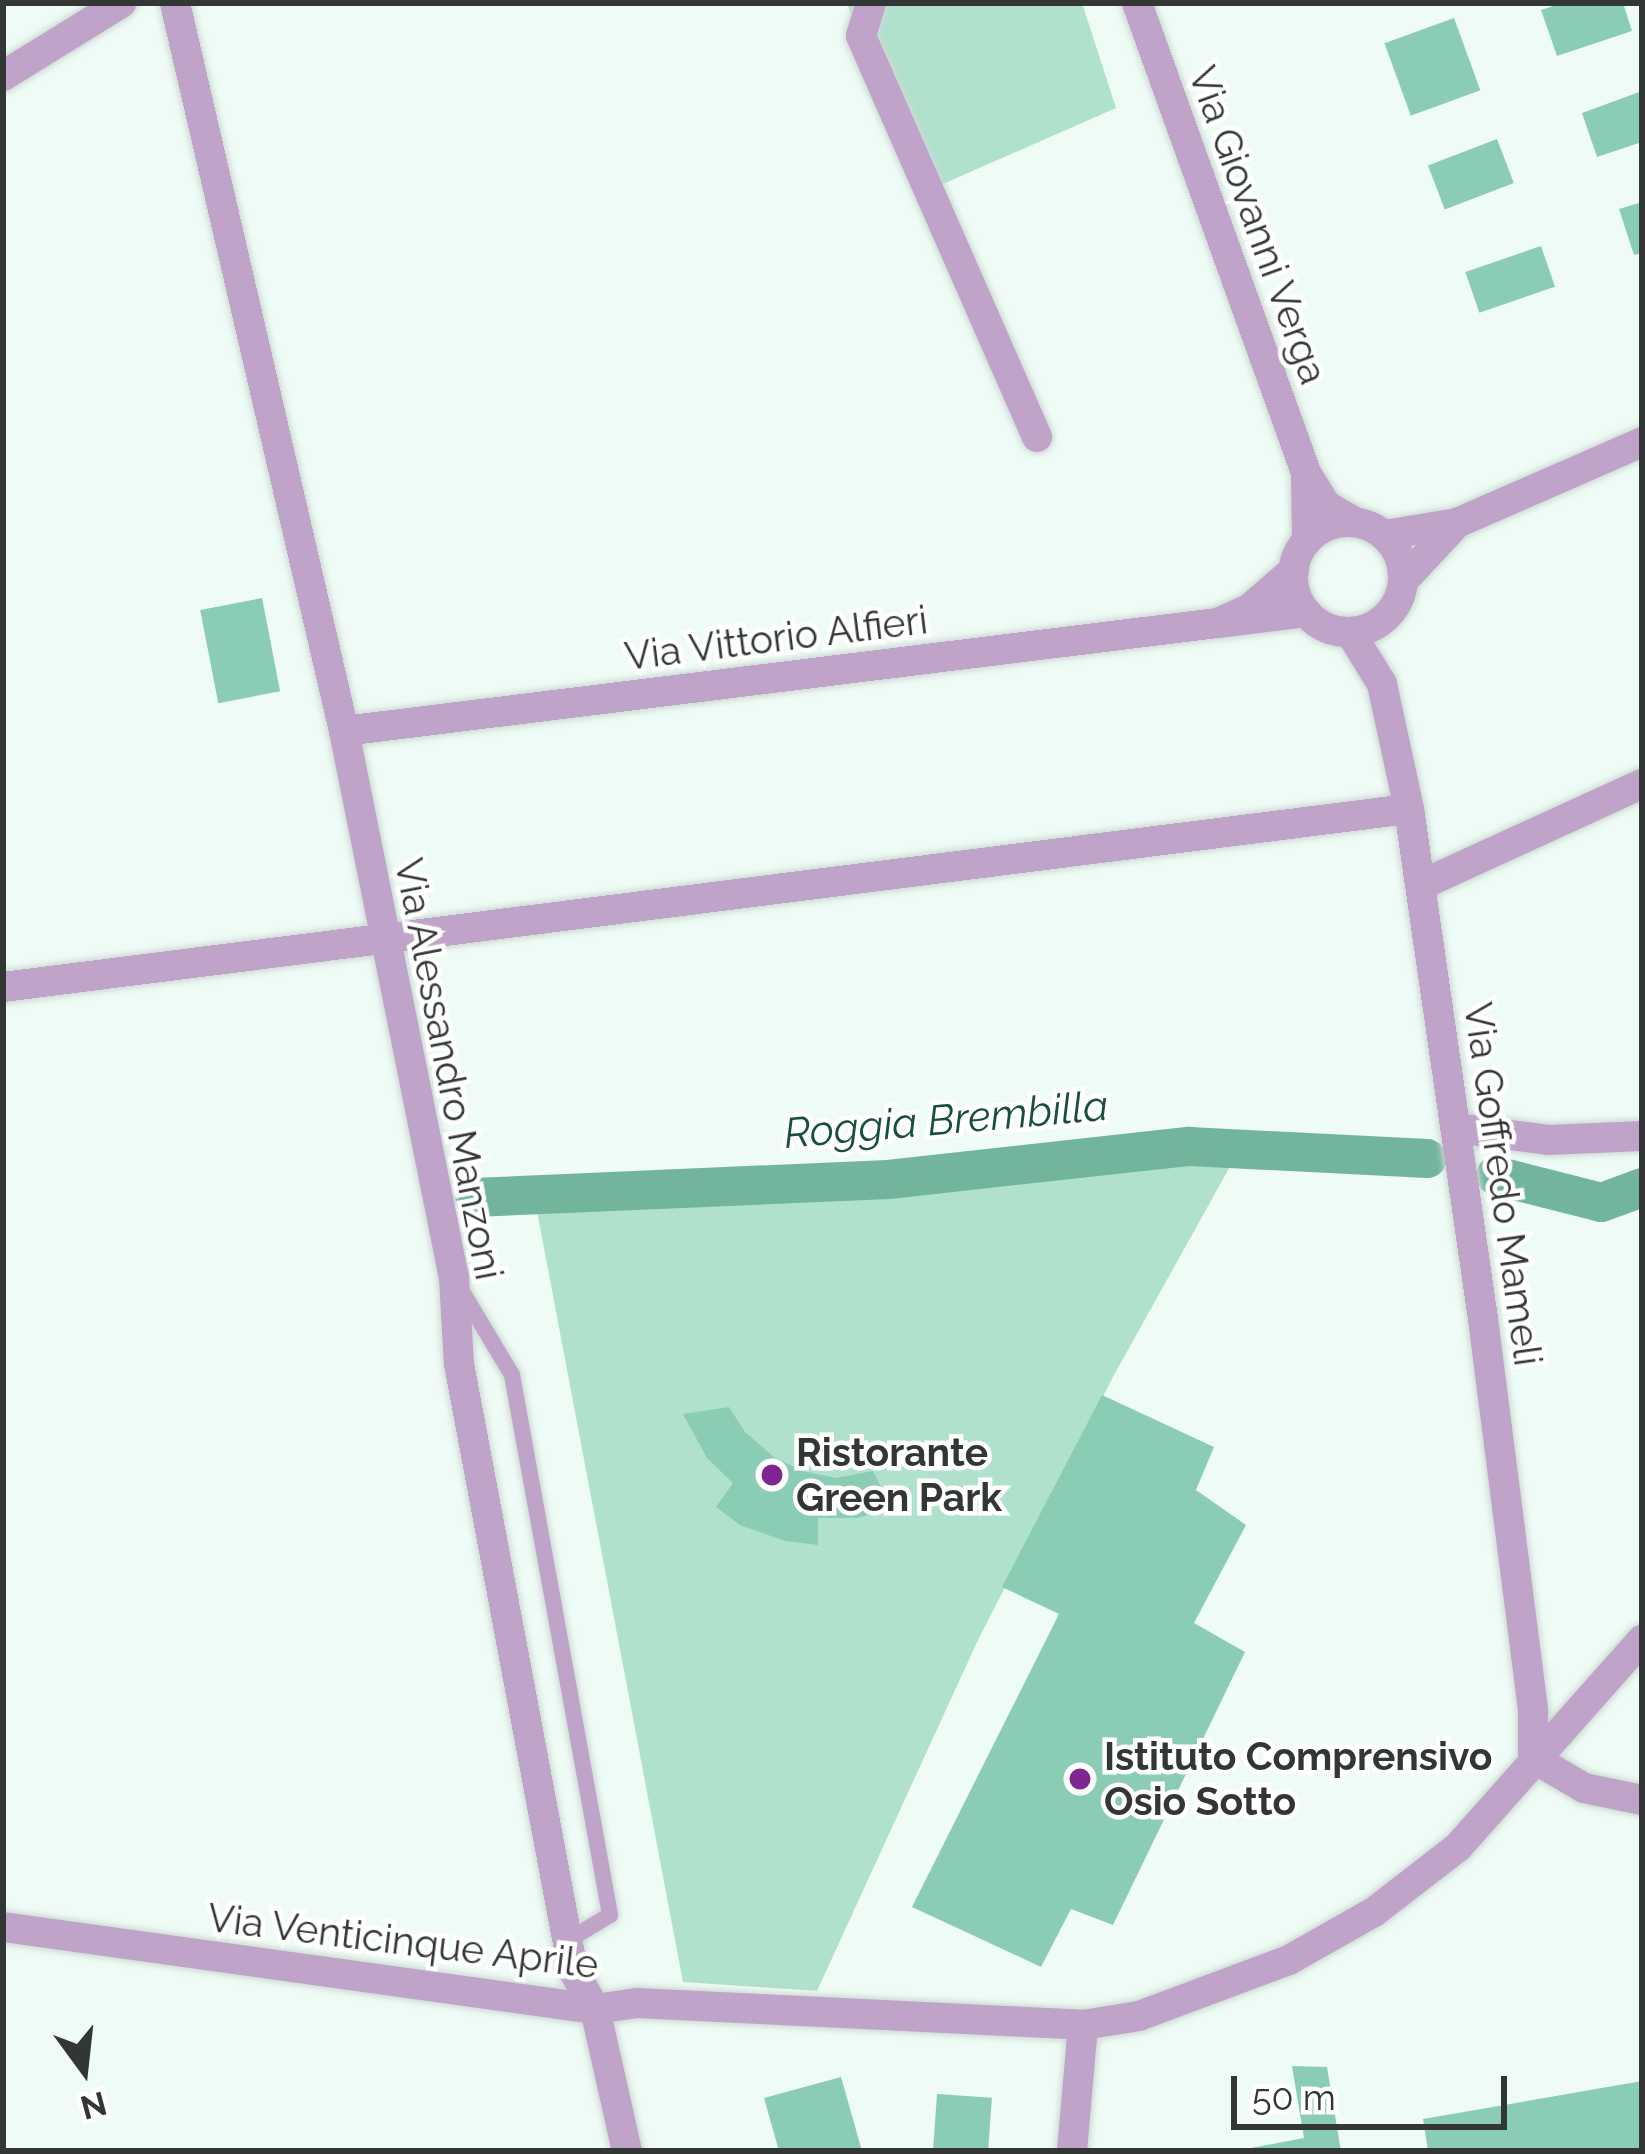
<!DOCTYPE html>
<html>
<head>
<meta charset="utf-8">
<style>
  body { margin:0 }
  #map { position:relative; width:1645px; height:2154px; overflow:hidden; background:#effcf6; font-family:Raleway,sans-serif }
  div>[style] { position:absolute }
  .green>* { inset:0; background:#afe1cd }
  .canal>* { height:39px; margin:-19.5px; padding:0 19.5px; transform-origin:19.5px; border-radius:19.5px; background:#73b49c }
  .building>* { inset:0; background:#8bcdb4; transform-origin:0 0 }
  .roads { filter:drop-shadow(0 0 3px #cdd9d3) drop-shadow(0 0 3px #cdd9d3) }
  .lane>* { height:16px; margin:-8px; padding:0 8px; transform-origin:8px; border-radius:8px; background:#c0a3c8 }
  .street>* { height:30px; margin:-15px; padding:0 15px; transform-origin:15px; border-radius:15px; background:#c0a3c8 }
  .street>.ring { margin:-15px; padding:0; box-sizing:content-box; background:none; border:30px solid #c0a3c8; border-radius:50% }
  .dots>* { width:33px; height:33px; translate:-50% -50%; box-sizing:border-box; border:6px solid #fff; border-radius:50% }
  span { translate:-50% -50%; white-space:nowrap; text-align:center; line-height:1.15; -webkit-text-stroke:9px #fff; paint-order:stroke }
  .street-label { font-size:39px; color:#323735 }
  .poi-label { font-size:39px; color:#323735; font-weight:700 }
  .left { translate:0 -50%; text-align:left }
  .water-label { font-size:42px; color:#184e3d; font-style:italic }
  .frame { position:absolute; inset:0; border:6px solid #323735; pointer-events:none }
  .north { position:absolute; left:24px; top:2010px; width:120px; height:120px; -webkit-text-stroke:9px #fff; paint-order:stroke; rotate:165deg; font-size:33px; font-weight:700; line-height:48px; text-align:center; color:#323735 }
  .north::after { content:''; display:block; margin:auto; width:42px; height:54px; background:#323735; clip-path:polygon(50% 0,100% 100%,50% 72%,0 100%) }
  .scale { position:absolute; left:1231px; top:2076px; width:276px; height:54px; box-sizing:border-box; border:6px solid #323735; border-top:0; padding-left:15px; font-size:36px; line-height:42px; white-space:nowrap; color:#323735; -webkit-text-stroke:9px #fff; paint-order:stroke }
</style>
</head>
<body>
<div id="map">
  <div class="green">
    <div style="clip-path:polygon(847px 3px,1082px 3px,1116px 108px,920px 194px)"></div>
    <div style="clip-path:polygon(1232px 1163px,1114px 1375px,978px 1640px,817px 1991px,683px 1982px,536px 1206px)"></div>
  </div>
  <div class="canal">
    <div style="left:1495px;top:1175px;width:109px;rotate:14.3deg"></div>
    <div style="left:1601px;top:1202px;width:44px;rotate:-20.1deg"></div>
    <div style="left:474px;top:1197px;width:414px;rotate:-2.5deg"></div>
    <div style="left:888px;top:1179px;width:303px;rotate:-6.3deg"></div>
    <div style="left:1189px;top:1146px;width:238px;rotate:2.9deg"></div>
  </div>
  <div class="building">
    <div style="clip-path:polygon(1563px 3px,1623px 3px,1632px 31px,1557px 56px,1541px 10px)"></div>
    <div style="left:1454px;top:18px;width:77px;height:74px;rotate:70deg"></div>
    <div style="clip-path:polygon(1642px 91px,1642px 142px,1597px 157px,1582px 113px)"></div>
    <div style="left:1497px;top:139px;width:47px;height:74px;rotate:69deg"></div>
    <div style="clip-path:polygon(1642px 202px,1642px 253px,1634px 255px,1619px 209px)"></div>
    <div style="left:1541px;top:246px;width:43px;height:80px;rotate:71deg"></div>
    <div style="left:262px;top:598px;width:95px;height:63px;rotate:79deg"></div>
    <div style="clip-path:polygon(1102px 1395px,1214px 1447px,1196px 1490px,1246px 1525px,1194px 1623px,1245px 1652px,1113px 1925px,1071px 1909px,1041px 1967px,912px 1907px,1059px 1614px,1002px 1587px)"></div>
    <div style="clip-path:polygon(729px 1407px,745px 1432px,775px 1458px,803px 1471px,836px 1478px,873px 1471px,892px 1509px,857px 1518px,818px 1518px,818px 1545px,785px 1541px,740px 1525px,716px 1507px,733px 1483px,707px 1458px,683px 1414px)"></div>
    <div style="clip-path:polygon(1292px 2066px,1327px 2067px,1341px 2151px,1235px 2151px,1304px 2138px)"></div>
    <div style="clip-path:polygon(841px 2077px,862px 2151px,779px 2151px,764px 2098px)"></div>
    <div style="clip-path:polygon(1642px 2081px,1642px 2151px,1428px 2151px,1423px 2119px)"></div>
    <div style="left:937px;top:2094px;width:55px;height:57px;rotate:4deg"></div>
  </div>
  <div class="roads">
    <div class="lane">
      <div style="left:460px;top:1288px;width:101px;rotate:59.1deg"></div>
      <div style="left:512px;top:1375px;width:549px;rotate:79.71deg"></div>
      <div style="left:610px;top:1915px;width:50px;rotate:148.8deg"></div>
    </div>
    <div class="street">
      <div style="left:175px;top:3px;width:747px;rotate:76.93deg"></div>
      <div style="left:344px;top:731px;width:558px;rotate:78.63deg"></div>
      <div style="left:454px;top:1278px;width:86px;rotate:86.7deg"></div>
      <div style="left:459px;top:1364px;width:617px;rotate:79.35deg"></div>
      <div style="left:573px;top:1970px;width:45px;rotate:60.6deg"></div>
      <div style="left:595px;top:2009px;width:146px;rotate:77.3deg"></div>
      <div style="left:871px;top:3px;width:34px;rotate:107deg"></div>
      <div style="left:861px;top:36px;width:438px;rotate:66.3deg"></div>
      <div style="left:1137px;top:3px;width:499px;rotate:70.2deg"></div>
      <div style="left:3px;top:76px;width:139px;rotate:-31.7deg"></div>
      <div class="ring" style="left:1293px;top:522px;width:80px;height:80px"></div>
      <div style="left:1457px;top:523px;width:202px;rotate:-23.6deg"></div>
      <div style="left:1385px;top:535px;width:73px;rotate:-9.5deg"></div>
      <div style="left:1457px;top:523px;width:78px;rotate:132.9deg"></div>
      <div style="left:1307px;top:540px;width:67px;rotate:-90.9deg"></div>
      <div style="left:1306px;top:473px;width:39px;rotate:58deg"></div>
      <div style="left:1327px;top:506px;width:32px;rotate:30deg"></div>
      <div style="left:1294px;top:570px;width:60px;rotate:139.1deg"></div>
      <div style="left:1249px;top:609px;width:35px;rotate:156deg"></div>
      <div style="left:1217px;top:623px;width:90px;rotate:-7deg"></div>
      <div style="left:1350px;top:632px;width:61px;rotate:58.4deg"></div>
      <div style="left:1382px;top:684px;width:128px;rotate:77.8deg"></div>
      <div style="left:1409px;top:809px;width:515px;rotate:81.74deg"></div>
      <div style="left:1483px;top:1319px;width:396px;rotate:82.7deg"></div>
      <div style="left:1533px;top:1712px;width:46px;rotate:90deg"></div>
      <div style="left:344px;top:731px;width:880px;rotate:-7.05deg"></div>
      <div style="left:1421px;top:885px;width:243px;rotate:-24.6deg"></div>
      <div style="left:3px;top:987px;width:1417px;rotate:-7.22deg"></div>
      <div style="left:1456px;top:1128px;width:93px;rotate:7.4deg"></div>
      <div style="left:1548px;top:1140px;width:94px;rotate:-2.4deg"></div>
      <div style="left:1533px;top:1758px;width:59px;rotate:30.5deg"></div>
      <div style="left:1584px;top:1788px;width:59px;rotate:11.7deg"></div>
      <div style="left:3px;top:1927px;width:598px;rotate:7.89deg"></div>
      <div style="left:595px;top:2009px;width:42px;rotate:-8.1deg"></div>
      <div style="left:637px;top:2003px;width:447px;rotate:2.8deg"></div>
      <div style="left:1083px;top:2025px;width:57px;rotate:-9.1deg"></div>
      <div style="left:1139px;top:2016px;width:160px;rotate:-20.5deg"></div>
      <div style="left:1289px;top:1960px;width:98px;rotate:-29.5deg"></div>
      <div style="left:1374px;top:1912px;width:106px;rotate:-37.7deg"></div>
      <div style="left:1458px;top:1847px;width:277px;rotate:-48.4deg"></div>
      <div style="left:1072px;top:2151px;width:126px;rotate:-85deg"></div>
    </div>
  </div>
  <div class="dots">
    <div style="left:772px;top:1475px;background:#7f2693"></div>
    <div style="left:1080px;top:1779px;background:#7f2693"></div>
  </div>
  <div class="street-label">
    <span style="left:1258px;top:225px;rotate:70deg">Via Giovanni Verga</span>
    <span style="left:776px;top:638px;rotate:-7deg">Via Vittorio Alfieri</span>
    <span style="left:449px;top:1069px;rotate:79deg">Via Alessandro Manzoni</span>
    <span style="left:1503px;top:1184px;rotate:82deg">Via Goffredo Mameli</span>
    <span style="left:403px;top:1941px;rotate:7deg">Via Venticinque Aprile</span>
  </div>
  <div class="poi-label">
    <span class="left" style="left:796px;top:1475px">Ristorante<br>Green Park</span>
    <span class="left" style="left:1104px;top:1779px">Istituto Comprensivo<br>Osio Sotto</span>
  </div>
  <div class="water-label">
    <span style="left:946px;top:1120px;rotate:-5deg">Roggia Brembilla</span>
  </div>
  <div class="frame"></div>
  <div class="north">N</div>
  <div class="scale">50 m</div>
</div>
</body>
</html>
